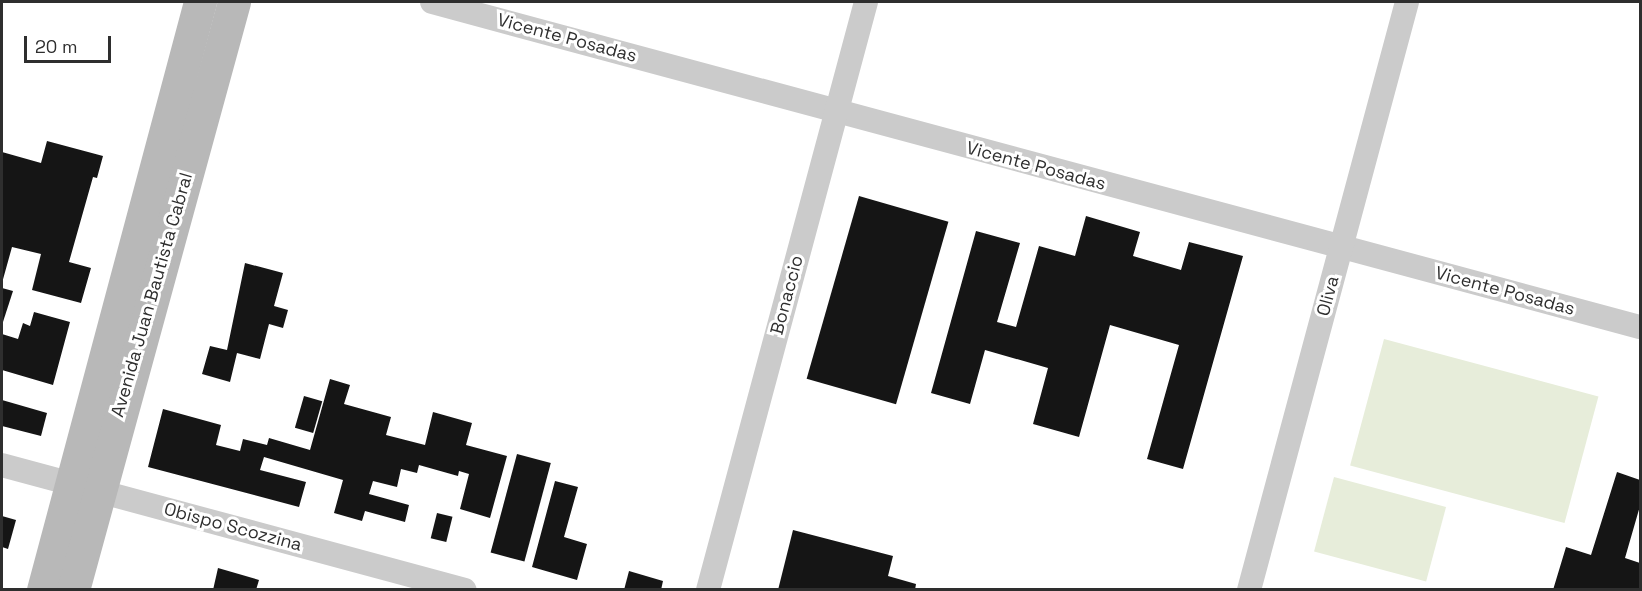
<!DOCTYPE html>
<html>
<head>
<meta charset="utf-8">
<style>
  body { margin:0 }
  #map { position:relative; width:1642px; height:591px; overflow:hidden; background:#fff; font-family:"Space Grotesk",sans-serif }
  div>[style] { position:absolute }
  .green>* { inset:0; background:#e7edda; transform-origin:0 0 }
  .building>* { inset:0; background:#151515; transform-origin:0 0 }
  .street>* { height:24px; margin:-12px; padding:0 12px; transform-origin:12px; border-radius:12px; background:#cbcbcb }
  .secondary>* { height:33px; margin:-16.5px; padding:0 16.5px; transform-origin:16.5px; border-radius:16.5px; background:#b8b8b8 }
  span { translate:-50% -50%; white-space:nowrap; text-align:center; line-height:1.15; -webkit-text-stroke:6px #fff; paint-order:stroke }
  .street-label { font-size:18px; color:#2e2e2e }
  .frame { position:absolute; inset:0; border:3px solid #2e2e2e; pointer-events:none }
  .scale { position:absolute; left:24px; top:36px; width:87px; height:27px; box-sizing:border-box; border:3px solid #2e2e2e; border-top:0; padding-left:8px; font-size:18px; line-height:21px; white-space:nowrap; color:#2e2e2e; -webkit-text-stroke:4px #fff; paint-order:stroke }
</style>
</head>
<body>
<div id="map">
  <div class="green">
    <div style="left:1384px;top:339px;width:222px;height:131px;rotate:15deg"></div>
    <div style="left:1334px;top:477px;width:116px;height:77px;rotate:15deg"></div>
  </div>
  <div class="building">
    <div style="clip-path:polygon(47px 141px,103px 156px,97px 178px,93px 177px,69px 262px,91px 268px,81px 303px,32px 290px,41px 254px,12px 247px,2px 283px,2px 152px,41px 163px)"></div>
    <div style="left:859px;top:196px;width:93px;height:190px;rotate:16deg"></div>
    <div style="clip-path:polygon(1086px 216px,1140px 232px,1133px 256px,1181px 270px,1189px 242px,1243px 256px,1183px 469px,1147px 459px,1179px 345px,1110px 325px,1079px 437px,1033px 424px,1048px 368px,985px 350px,970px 404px,931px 393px,976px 231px,1020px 243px,997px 322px,1016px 327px,1039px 246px,1075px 256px)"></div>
    <div style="clip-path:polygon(245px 263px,283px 273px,274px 306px,288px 310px,283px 328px,269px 324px,260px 359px,237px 353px,230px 382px,202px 374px,210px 346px,227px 350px)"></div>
    <div style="clip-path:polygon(2px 288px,13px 291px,2px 325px)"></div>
    <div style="clip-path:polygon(34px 312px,70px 322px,53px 385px,2px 370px,2px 334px,18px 339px,23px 323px,30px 326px)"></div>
    <div style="clip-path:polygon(330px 379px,350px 385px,344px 404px,391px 417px,386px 435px,425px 445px,433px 412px,472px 423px,466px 445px,507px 456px,490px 518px,460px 509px,469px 474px,459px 471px,458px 476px,419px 465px,417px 473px,401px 469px,397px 487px,373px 481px,369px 494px,409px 505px,405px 522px,365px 511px,362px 521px,334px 513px,343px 480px,264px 457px,260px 470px,306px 482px,299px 507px,148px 467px,163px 409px,221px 425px,216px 445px,240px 451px,243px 439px,267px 445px,269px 438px,310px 450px)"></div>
    <div style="left:304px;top:396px;width:19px;height:33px;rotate:16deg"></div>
    <div style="clip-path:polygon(2px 400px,47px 413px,41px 436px,2px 426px)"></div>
    <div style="left:517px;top:454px;width:35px;height:102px;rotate:15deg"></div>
    <div style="clip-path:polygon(1617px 472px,1640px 480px,1640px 506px,1625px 558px,1640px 563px,1640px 590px,1553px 590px,1566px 547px,1591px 555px)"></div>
    <div style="clip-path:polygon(555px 481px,578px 487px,564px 537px,587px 544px,577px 580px,532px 567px)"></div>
    <div style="left:437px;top:513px;width:16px;height:26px;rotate:14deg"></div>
    <div style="clip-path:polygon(2px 516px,16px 520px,8px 549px,2px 547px)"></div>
    <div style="clip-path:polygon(793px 530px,893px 556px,888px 576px,916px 584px,915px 590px,778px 590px)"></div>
    <div style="clip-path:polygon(218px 568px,259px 580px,256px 590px,213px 590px)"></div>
    <div style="clip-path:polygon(629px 571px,663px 581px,661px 590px,624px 590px)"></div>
  </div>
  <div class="street">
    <div style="left:432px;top:2px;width:1251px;rotate:15.06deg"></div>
    <div style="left:2px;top:465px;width:479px;rotate:15.1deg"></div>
    <div style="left:708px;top:590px;width:609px;rotate:-74.96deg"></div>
    <div style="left:1249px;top:590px;width:609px;rotate:-74.96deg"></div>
  </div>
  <div class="secondary">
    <div style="left:43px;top:590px;width:609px;rotate:-75.05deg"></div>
    <div style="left:73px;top:590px;width:610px;rotate:-74.69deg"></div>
  </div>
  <div class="street-label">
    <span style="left:567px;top:38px;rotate:15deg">Vicente Posadas</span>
    <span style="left:1036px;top:166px;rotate:15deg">Vicente Posadas</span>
    <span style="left:1505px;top:291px;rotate:15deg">Vicente Posadas</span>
    <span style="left:152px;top:295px;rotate:-74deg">Avenida Juan Bautista Cabral</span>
    <span style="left:787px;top:295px;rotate:-75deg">Bonaccio</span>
    <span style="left:1328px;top:296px;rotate:-75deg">Oliva</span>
    <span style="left:233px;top:527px;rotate:15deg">Obispo Scozzina</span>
  </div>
  <div class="frame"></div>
  <div class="scale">20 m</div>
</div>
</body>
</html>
